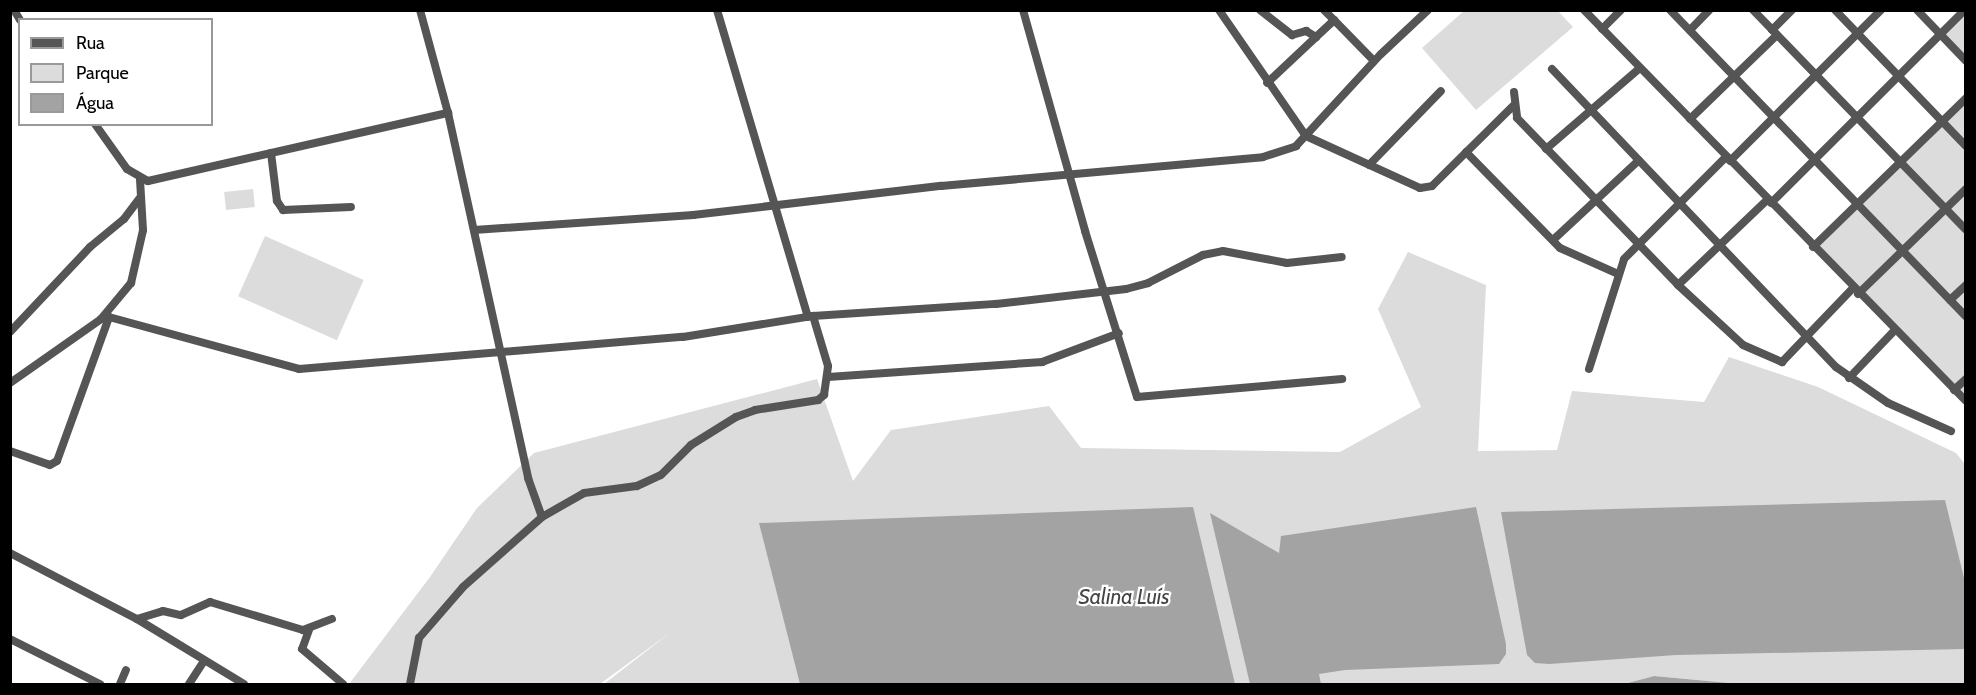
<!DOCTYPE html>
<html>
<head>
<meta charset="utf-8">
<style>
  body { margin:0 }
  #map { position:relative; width:1976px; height:695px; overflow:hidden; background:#fff; font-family:Cabin,sans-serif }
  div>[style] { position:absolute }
  .green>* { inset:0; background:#dcdcdc; transform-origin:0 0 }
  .water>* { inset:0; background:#a3a3a3 }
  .street>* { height:8px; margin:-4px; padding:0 4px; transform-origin:4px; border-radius:4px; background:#555 }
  span { translate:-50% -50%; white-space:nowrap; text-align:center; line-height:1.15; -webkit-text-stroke:4.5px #fff; paint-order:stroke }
  .water-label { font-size:21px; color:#444; font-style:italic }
  .frame { position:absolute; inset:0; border:12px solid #000; pointer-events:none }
  .legend { position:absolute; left:18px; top:18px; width:195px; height:108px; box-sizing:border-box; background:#fff; border:2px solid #999; margin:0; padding:8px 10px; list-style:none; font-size:18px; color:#000 }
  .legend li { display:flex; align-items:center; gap:12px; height:30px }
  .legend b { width:30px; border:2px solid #999 }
</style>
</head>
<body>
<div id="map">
  <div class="green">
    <div style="clip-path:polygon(1465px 10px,1558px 11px,1573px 27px,1476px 110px,1422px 48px)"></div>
    <div style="clip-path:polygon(1965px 14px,1965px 60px,1943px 35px)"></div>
    <div style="clip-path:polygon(1965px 97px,1965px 394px,1816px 248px)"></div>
    <div style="left:253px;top:189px;width:18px;height:29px;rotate:84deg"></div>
    <div style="left:265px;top:236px;width:108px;height:66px;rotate:24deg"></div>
    <div style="clip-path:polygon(1408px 252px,1486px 285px,1478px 451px,1557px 450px,1572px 391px,1704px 402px,1729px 357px,1818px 387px,1956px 453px,1965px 464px,1965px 684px,1740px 684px,1654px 676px,1624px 684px,604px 684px,671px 632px,600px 684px,349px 684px,430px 577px,477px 508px,534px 453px,817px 379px,853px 481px,891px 430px,1049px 406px,1081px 448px,1340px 452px,1421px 407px,1378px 309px)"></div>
  </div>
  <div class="water">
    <div style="clip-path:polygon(1945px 500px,1965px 582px,1965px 649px,1676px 655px,1549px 664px,1535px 663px,1527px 655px,1501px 512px)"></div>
    <div style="clip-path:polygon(1193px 507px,1235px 684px,800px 684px,759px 523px)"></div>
    <div style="clip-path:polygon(1476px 507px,1506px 644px,1506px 654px,1499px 664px,1345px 670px,1319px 674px,1321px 684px,1250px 684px,1210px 513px,1279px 553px,1281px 536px)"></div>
    <div style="clip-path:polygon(1654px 676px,1740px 684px,1624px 684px)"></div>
  </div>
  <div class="street">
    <div style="left:14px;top:10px;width:12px;rotate:59deg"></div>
    <div style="left:420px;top:10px;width:107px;rotate:74.8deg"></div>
    <div style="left:448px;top:113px;width:374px;rotate:77.6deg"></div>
    <div style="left:528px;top:478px;width:41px;rotate:70.3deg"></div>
    <div style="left:717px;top:10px;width:320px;rotate:73.5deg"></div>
    <div style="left:1023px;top:10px;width:230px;rotate:74.3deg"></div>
    <div style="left:1085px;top:231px;width:174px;rotate:72.6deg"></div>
    <div style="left:1137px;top:397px;width:206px;rotate:-5deg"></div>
    <div style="left:1219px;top:10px;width:153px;rotate:55.4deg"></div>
    <div style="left:1306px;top:136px;width:125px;rotate:24.5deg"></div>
    <div style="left:1420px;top:188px;width:12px;rotate:-9deg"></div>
    <div style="left:1432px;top:186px;width:114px;rotate:-44.6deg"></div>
    <div style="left:1260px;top:10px;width:41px;rotate:38deg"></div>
    <div style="left:1292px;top:35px;width:15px;rotate:-16deg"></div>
    <div style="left:1306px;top:31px;width:12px;rotate:31deg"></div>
    <div style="left:1316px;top:37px;width:67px;rotate:136.8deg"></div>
    <div style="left:1584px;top:10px;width:547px;rotate:45.67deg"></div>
    <div style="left:1670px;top:10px;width:426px;rotate:46deg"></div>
    <div style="left:1753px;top:10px;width:306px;rotate:45.9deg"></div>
    <div style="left:1835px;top:10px;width:189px;rotate:46.1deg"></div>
    <div style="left:1917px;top:10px;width:71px;rotate:46.1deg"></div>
    <div style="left:1334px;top:20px;width:57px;rotate:45.7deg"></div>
    <div style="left:1602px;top:29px;width:27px;rotate:-45deg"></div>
    <div style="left:1690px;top:30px;width:28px;rotate:-46deg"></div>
    <div style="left:1772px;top:30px;width:28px;rotate:-45deg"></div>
    <div style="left:1316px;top:37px;width:25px;rotate:-43deg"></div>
    <div style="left:1334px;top:20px;width:14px;rotate:-135deg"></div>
    <div style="left:1552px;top:69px;width:412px;rotate:46.4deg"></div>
    <div style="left:1836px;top:367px;width:63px;rotate:34.7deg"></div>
    <div style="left:1888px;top:403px;width:69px;rotate:24deg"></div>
    <div style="left:1514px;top:92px;width:26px;rotate:83deg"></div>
    <div style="left:1517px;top:118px;width:232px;rotate:46deg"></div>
    <div style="left:1678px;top:285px;width:88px;rotate:42.7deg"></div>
    <div style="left:1743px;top:345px;width:43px;rotate:23.6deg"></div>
    <div style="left:1782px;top:362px;width:103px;rotate:-46.2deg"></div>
    <div style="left:1690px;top:119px;width:121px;rotate:-44deg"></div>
    <div style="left:95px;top:124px;width:55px;rotate:54.6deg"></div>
    <div style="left:127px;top:169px;width:24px;rotate:30deg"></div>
    <div style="left:148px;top:181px;width:308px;rotate:-12.8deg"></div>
    <div style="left:1546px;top:149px;width:124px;rotate:-40.8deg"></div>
    <div style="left:1466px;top:152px;width:134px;rotate:45.6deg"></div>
    <div style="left:1560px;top:248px;width:64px;rotate:24.1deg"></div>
    <div style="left:271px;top:153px;width:48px;rotate:82.9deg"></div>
    <div style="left:277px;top:201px;width:11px;rotate:56deg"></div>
    <div style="left:283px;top:210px;width:68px;rotate:-2.5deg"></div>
    <div style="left:1730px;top:161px;width:214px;rotate:-45deg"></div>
    <div style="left:1369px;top:165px;width:103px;rotate:-45.8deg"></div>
    <div style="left:1771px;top:203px;width:274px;rotate:-44.9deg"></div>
    <div style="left:474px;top:230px;width:220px;rotate:-3.9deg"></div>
    <div style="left:693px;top:215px;width:250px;rotate:-6.7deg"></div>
    <div style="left:941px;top:186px;width:323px;rotate:-5.1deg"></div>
    <div style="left:1263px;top:157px;width:35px;rotate:-18deg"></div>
    <div style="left:1296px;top:146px;width:125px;rotate:-47.3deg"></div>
    <div style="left:1381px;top:54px;width:64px;rotate:-43.1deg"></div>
    <div style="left:1553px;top:240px;width:117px;rotate:-42.9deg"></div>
    <div style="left:1813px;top:247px;width:214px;rotate:-44.2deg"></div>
    <div style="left:1678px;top:285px;width:124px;rotate:-43.7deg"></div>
    <div style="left:1858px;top:294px;width:151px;rotate:-44.2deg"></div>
    <div style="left:1950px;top:300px;width:22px;rotate:-43deg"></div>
    <div style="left:101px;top:319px;width:8px;rotate:-14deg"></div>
    <div style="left:109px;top:317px;width:197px;rotate:15.3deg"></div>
    <div style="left:299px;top:369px;width:385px;rotate:-4.8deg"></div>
    <div style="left:683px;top:337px;width:132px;rotate:-9.2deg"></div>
    <div style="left:813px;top:316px;width:183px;rotate:-3.8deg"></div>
    <div style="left:996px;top:304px;width:131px;rotate:-6.6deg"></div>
    <div style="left:1126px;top:289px;width:23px;rotate:-15deg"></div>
    <div style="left:1148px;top:283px;width:62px;rotate:-27deg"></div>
    <div style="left:1203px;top:255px;width:20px;rotate:-11deg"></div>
    <div style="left:1223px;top:251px;width:65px;rotate:10.6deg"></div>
    <div style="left:1287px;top:263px;width:55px;rotate:-6.2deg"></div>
    <div style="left:10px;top:332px;width:117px;rotate:-46.7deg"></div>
    <div style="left:90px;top:247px;width:44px;rotate:-39.5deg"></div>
    <div style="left:124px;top:219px;width:26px;rotate:-53deg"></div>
    <div style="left:1589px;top:369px;width:115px;rotate:-72.3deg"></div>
    <div style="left:1624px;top:259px;width:144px;rotate:-45deg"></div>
    <div style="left:828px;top:377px;width:215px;rotate:-4deg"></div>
    <div style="left:1042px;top:362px;width:82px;rotate:-20.6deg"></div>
    <div style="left:1849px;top:378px;width:65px;rotate:-46.2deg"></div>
    <div style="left:10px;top:383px;width:111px;rotate:-35.1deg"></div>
    <div style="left:101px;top:319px;width:47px;rotate:-50.2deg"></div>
    <div style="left:131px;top:283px;width:54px;rotate:-77.2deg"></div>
    <div style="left:143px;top:230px;width:51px;rotate:-93.4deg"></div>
    <div style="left:1954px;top:390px;width:16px;rotate:-43deg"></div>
    <div style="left:10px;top:451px;width:42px;rotate:19.3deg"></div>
    <div style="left:50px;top:465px;width:8px;rotate:-30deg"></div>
    <div style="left:57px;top:461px;width:153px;rotate:-70.1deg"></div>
    <div style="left:10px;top:553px;width:143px;rotate:27.5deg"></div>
    <div style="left:137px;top:619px;width:125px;rotate:31.3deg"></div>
    <div style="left:137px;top:619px;width:27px;rotate:-17deg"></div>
    <div style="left:163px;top:611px;width:18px;rotate:13deg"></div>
    <div style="left:181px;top:615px;width:32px;rotate:-24deg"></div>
    <div style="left:210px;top:602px;width:97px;rotate:16.8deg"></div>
    <div style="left:303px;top:630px;width:31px;rotate:-21deg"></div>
    <div style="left:309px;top:630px;width:20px;rotate:110deg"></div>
    <div style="left:302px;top:649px;width:54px;rotate:40.5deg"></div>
    <div style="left:10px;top:639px;width:101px;rotate:26.6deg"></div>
    <div style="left:120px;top:684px;width:15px;rotate:-67deg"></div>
    <div style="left:189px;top:684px;width:27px;rotate:-57deg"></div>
    <div style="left:410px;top:684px;width:47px;rotate:-78.9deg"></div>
    <div style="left:419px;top:638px;width:67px;rotate:-49.2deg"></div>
    <div style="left:463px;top:587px;width:106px;rotate:-41.5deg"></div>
    <div style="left:542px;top:517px;width:48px;rotate:-29.7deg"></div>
    <div style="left:584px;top:493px;width:53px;rotate:-7.5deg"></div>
    <div style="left:637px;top:486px;width:26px;rotate:-25deg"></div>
    <div style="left:661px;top:475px;width:42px;rotate:-45deg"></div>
    <div style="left:691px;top:445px;width:53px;rotate:-31.9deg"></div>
    <div style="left:736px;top:417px;width:20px;rotate:-20deg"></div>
    <div style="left:755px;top:410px;width:64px;rotate:-9deg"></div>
    <div style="left:818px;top:400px;width:8px;rotate:-40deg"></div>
    <div style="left:824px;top:395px;width:29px;rotate:-82deg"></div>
    <div style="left:828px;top:366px;width:52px;rotate:-106.7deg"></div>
  </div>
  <div class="water-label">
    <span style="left:1124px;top:597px">Salina Luís</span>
  </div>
  <div class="frame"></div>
  <ul class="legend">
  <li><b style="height:8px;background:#555"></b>Rua</li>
  <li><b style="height:16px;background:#dcdcdc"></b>Parque</li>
  <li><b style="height:16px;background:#a3a3a3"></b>Água</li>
  </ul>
</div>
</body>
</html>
